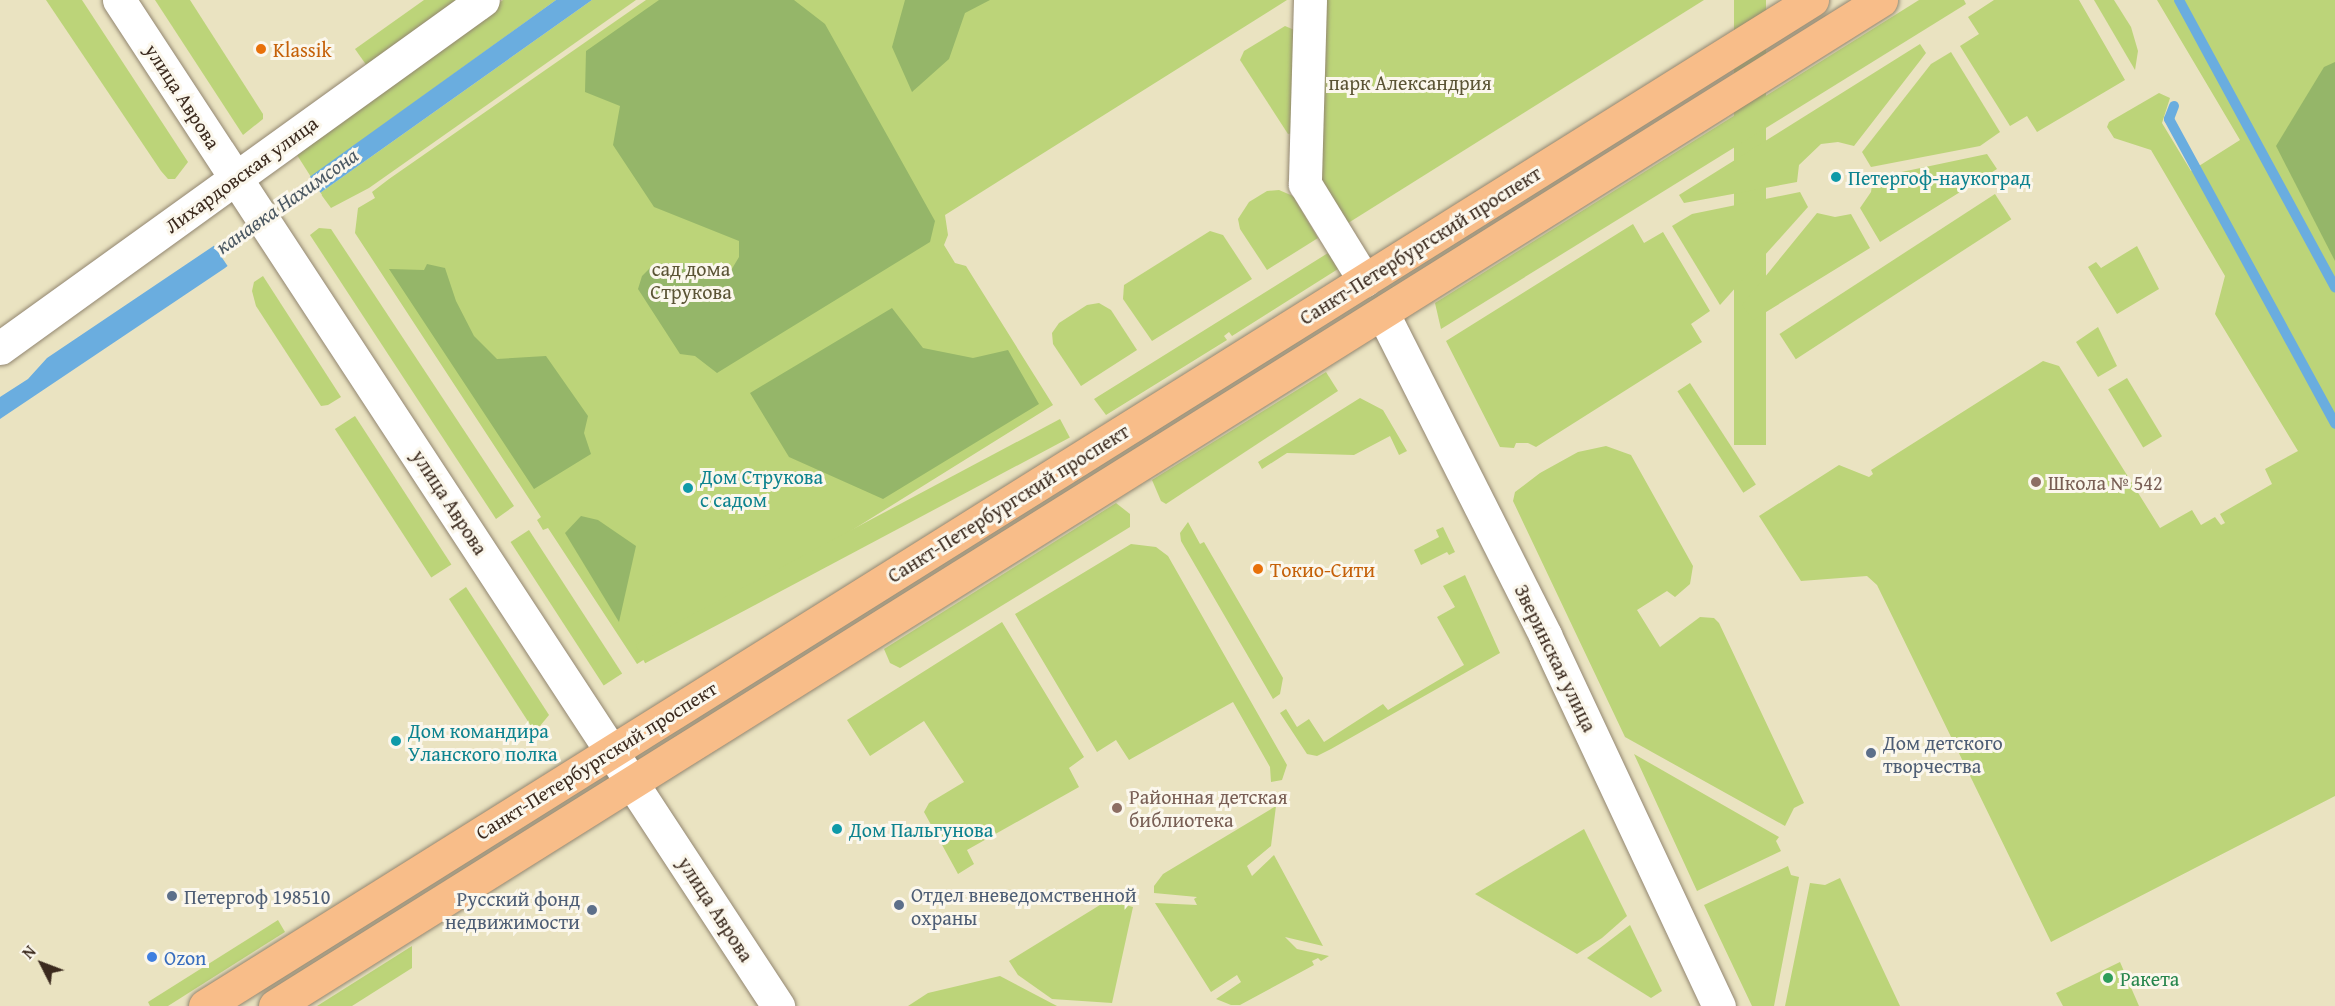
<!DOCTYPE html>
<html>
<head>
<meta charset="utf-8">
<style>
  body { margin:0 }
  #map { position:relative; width:2335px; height:1006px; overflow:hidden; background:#eae3c1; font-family:"Gentium Book Plus",serif }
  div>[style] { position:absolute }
  .green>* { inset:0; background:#bcd479; transform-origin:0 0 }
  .forest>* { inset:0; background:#95b669 }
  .water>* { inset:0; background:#6aaddf }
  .pier>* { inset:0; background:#eae3c1 }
  .stream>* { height:10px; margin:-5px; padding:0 5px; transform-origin:5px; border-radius:5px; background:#6aaddf }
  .roads { filter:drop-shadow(0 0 2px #928670) drop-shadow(0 0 2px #928670) }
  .minor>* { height:33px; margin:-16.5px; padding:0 16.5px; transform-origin:16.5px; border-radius:16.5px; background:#fff }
  .major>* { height:33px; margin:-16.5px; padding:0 16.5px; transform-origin:16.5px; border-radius:16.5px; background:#f8bd89 }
  .dots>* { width:16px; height:16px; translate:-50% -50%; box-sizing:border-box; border:3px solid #fbf7ec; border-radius:50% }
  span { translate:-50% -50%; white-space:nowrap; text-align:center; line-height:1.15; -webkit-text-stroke:6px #fbf7ec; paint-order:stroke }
  .food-label { font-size:20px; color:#c56008 }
  .left { translate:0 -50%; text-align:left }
  .park-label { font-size:20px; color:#5b5435 }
  .street-label { font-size:20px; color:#3b2a1e }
  .culture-label { font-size:20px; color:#0d838f }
  .education-label { font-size:20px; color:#785e54 }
  .service-label { font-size:20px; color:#4e5e75 }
  .right { translate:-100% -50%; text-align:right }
  .shop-label { font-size:20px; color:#366cbe }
  .leisure-label { font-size:20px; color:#27864d }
  .water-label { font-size:21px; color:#4b5862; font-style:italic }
  .north { position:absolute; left:12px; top:934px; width:60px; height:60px; -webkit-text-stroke:4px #fbf7ec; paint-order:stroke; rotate:312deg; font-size:16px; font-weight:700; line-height:24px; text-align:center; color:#3b2a1e }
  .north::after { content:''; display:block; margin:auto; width:21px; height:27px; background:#3b2a1e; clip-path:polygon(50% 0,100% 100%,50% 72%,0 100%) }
</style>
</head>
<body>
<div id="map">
  <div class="green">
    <div style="clip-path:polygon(46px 0,82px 0,188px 162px,175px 179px,168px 179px,161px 171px)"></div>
    <div style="clip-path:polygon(155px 0,190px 0,263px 114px,263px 119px,243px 135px)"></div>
    <div style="clip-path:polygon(424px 0,460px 0,367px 66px,355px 49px)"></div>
    <div style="clip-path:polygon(503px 0,556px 0,311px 177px,297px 155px,313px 135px)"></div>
    <div style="clip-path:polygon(592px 0,636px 0,369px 188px,331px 208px,320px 193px)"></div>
    <div style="clip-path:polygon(646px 0,1287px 0,945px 215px,948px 235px,944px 245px,955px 263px,966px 266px,1053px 405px,637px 664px,548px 528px,543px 530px,537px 520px,541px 517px,355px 233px,358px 208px,375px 198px,372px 192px,389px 179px)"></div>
    <div style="clip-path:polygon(1323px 0,1704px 0,1345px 225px,1320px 183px)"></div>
    <div style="left:1734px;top:0;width:32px;height:445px"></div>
    <div style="clip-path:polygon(1919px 0,1964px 0,1966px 4px,1441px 329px,1435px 303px)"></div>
    <div style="clip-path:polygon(1994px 0,2079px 0,2125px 80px,2037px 132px,2027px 116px,2010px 126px,1960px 46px,1979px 34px,1968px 17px)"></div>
    <div style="clip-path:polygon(2094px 0,2114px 0,2131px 27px,2138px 51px,2135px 70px)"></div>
    <div style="clip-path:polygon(2157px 0,2335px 0,2335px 796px,2051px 942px,1877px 585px,1867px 576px,1801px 581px,1759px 516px,1839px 465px,1869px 477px,1873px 474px,1871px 470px,2043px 361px,2059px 366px,2160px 528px,2192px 510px,2201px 525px,2215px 517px,2221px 525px,2225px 523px,2220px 514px,2272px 484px,2265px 469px,2298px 451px,2215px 314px,2225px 276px,2151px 150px,2114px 138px,2107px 127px,2109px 122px,2159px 93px,2170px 98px,2162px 123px,2191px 171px,2240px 140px)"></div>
    <div style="clip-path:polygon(1285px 26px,1297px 31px,1293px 133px,1288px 134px,1240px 60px,1244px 51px)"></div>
    <div style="clip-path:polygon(1920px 44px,1926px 53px,1854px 146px,1838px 142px,1821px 144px,1799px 165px,1797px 182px,1684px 203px,1679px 195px)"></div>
    <div style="clip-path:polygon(1951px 52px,2000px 132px,1980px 146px,1871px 167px,1862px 152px,1931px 64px)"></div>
    <div style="clip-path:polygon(1987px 154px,1997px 169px,1880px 242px,1860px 208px,1871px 192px,1873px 178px)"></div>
    <div style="clip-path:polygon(1279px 190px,1293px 196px,1318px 238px,1267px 270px,1240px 229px,1238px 219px,1249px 202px,1267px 191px)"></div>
    <div style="clip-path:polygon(1800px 192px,1808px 207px,1720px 305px,1672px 226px,1692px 214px)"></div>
    <div style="left:1995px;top:194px;width:30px;height:257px;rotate:57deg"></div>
    <div style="clip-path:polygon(1817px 213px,1835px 217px,1851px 214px,1870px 248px,1753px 320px,1742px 305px)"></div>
    <div style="clip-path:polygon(1633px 224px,1644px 243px,1663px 232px,1710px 311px,1691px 324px,1702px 342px,1536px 447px,1528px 443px,1516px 443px,1514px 448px,1500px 447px,1446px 341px)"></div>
    <div style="clip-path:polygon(319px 228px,331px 229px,514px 506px,496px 519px,310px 235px)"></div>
    <div style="clip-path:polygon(1210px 231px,1223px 235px,1252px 279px,1152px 341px,1123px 299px,1124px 285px)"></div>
    <div style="clip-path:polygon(2137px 246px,2159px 289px,2117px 314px,2088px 267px,2096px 262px,2101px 268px)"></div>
    <div style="clip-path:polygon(1328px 253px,1338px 269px,1232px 336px,1229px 332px,1224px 336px,1227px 340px,1106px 415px,1094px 399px)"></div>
    <div style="clip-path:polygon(263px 276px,341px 397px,328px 405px,321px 406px,256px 306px,252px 291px,254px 282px)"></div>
    <div style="clip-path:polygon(1099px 303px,1111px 310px,1137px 350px,1081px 386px,1053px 344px,1052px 333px,1059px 323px,1087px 305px)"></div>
    <div style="clip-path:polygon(2098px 327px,2117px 366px,2098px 377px,2076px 342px)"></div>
    <div style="clip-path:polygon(1326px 372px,1338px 391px,1166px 504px,1161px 501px,1152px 480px)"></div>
    <div style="left:2127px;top:378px;width:68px;height:22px;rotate:59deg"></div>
    <div style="left:1690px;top:383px;width:121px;height:15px;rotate:57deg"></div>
    <div style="clip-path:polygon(1360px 398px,1383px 410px,1407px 451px,1399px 455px,1390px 436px,1354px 455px,1287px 453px,1262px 469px,1258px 462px)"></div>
    <div style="left:355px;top:416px;width:177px;height:24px;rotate:57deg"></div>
    <div style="left:1060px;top:419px;width:21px;height:481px;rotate:62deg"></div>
    <div style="clip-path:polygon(1606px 446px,1631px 455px,1693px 566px,1690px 584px,1675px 597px,1667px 591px,1637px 610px,1660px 647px,1700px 617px,1714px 618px,1719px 623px,1804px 803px,1794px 808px,1785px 826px,1625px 737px,1513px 501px,1515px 492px,1540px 473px,1578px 452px)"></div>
    <div style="clip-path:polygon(1116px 503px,1130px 514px,1130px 527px,900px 668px,890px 663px,884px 649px)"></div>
    <div style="clip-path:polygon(1188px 522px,1200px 544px,1204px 542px,1283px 678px,1280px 694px,1273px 699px,1181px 541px,1180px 533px)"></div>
    <div style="clip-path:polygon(1443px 527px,1455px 552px,1449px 555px,1447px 552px,1421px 565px,1414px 550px,1439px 537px,1436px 530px)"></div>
    <div style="left:529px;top:530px;width:171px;height:22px;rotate:57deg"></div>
    <div style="clip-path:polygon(1131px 544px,1156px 547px,1168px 556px,1287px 765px,1282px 780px,1271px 782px,1270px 767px,1233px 702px,1129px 760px,1116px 740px,1097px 752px,1015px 614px)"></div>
    <div style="clip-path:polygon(1465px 575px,1500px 653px,1331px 749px,1317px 756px,1307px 754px,1280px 713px,1286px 709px,1297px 727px,1309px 719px,1324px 742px,1383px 704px,1388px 710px,1464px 665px,1437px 617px,1455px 607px,1443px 586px)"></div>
    <div style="clip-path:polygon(466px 587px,549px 715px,540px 726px,531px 726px,449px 599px)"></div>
    <div style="clip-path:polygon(1002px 622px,1084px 757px,1069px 768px,1079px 787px,967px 850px,974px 864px,958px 874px,924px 812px,929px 803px,964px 782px,924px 721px,870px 756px,847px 720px)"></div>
    <div style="clip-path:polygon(1634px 754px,1779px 837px,1776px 841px,1781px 851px,1697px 891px)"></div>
    <div style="clip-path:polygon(1276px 806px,1271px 846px,1247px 866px,1252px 876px,1274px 855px,1323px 946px,1285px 937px,1297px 949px,1329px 956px,1321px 961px,1318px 958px,1312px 961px,1314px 965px,1240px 1005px,1231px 1005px,1216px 999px,1241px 982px,1237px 975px,1211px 992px,1155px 903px,1197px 905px,1194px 899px,1197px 897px,1154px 893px,1154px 886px,1163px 874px)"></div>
    <div style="clip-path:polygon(1584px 829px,1627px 916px,1602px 938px,1577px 954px,1475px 894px)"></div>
    <div style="clip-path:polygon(1788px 866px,1791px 875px,1799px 877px,1774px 1006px,1752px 1006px,1704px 905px)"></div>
    <div style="clip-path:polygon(1840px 878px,1900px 1006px,1785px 1006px,1810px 883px,1825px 885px)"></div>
    <div style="clip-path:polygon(1108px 900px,1133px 907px,1112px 1003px,1052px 999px,1018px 975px,1009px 961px)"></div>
    <div style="clip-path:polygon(278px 920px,285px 932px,168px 1006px,150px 1006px,148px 1002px)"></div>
    <div style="clip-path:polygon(1630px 925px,1662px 991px,1651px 998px,1587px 958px)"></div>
    <div style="clip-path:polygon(412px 946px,412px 968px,352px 1006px,317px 1006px)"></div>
    <div style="clip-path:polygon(2120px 962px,2139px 1006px,2063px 1006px,2056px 993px)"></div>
    <div style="clip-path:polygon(1000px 976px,1057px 1006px,908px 1006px,928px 993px)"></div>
  </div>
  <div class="forest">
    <div style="clip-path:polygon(659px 0,794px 0,825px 24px,935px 221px,930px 242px,717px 373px,695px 356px,680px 354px,638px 289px,642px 276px,654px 264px,684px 263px,715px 279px,730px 272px,739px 257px,739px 241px,654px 207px,613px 145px,620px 106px,585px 92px,586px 51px)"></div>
    <div style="clip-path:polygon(905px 0,990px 0,965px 13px,949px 59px,912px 92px,892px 47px)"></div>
    <div style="clip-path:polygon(2335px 62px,2335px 261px,2276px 146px,2324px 67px)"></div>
    <div style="clip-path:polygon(427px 264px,445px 268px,456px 301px,474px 336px,497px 359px,546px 356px,588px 416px,584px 433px,591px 454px,534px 489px,389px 269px,424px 270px)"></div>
    <div style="clip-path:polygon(892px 308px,923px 348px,973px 358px,1008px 350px,1039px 404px,883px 499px,789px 457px,750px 393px)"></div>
    <div style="clip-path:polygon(581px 516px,598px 520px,636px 546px,619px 622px,565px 533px)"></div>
  </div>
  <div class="water">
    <div style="clip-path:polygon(556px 0,592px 0,320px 193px,225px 268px,0 419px,0 397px,28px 379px,47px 358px,212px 247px)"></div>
  </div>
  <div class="pier">
    <div style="clip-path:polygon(309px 175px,322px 195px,229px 268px,212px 243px)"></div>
  </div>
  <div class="stream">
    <div style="left:2179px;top:0;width:327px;rotate:61.5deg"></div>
    <div style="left:2174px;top:106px;width:14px;rotate:111deg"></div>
    <div style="left:2169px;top:119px;width:347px;rotate:61.4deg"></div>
  </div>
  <div class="roads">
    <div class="minor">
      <div style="left:119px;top:0;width:1203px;rotate:56.77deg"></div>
      <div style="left:1310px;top:0;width:184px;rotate:91.6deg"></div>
      <div style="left:1305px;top:184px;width:113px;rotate:58.4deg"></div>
      <div style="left:1383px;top:314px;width:360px;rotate:63.2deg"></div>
      <div style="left:1545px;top:635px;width:410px;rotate:64.9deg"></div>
      <div style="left:0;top:348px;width:595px;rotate:-35.77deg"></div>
    </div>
    <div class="major">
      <div style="left:205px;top:1006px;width:1896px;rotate:-32.05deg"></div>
      <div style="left:275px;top:1006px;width:1895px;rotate:-32.06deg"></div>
    </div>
  </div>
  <div class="dots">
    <div style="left:261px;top:49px;background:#e8710a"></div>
    <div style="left:1836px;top:177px;background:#0f9aa8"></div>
    <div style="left:2036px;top:482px;background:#8d6e63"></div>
    <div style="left:688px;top:488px;background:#0f9aa8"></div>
    <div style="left:1258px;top:569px;background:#e8710a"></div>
    <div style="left:396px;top:741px;background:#0f9aa8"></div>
    <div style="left:1871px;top:753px;background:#5c6f8a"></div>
    <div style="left:1117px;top:808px;background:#8d6e63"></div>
    <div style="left:837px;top:829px;background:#0f9aa8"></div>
    <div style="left:172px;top:896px;background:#5c6f8a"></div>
    <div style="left:899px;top:905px;background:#5c6f8a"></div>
    <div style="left:592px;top:910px;background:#5c6f8a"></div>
    <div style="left:152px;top:957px;background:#3f7fe0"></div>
    <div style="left:2108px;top:978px;background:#2e9e5b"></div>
  </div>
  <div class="food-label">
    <span class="left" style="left:273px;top:49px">Klassik</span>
    <span class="left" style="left:1270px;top:569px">Токио-Сити</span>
  </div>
  <div class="park-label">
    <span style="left:1410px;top:82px">парк Александрия</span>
    <span style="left:691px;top:280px">сад дома<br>Струкова</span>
  </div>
  <div class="street-label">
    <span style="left:183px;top:96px;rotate:57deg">улица Аврова</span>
    <span style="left:241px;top:174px;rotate:-36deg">Лихардовская улица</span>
    <span style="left:1420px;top:245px;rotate:-32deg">Санкт-Петербургский проспект</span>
    <span style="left:450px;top:502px;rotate:57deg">улица Аврова</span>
    <span style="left:1008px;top:503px;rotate:-32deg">Санкт-Петербургский проспект</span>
    <span style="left:1556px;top:658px;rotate:64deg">Зверинская улица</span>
    <span style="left:596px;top:760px;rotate:-32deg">Санкт-Петербургский проспект</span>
    <span style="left:716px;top:909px;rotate:57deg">улица Аврова</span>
  </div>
  <div class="culture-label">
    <span class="left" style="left:1848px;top:177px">Петергоф-наукоград</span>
    <span class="left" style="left:700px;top:488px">Дом Струкова<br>с садом</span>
    <span class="left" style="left:408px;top:742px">Дом командира<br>Уланского полка</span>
    <span class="left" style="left:849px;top:829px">Дом Пальгунова</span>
  </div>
  <div class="education-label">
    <span class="left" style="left:2048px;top:482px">Школа № 542</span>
    <span class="left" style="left:1129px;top:808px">Районная детская<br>библиотека</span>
  </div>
  <div class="service-label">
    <span class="left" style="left:1883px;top:754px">Дом детского<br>творчества</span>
    <span class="left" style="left:911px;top:906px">Отдел вневедомственной<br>охраны</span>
    <span class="left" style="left:184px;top:896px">Петергоф 198510</span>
    <span class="right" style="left:580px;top:910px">Русский фонд<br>недвижимости</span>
  </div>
  <div class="shop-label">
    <span class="left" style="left:164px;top:957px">Ozon</span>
  </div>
  <div class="leisure-label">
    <span class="left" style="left:2120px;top:978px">Ракета</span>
  </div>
  <div class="water-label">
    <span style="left:287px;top:201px;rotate:-35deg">канавка Нахимсона</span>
  </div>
  <div class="north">N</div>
</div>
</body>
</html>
